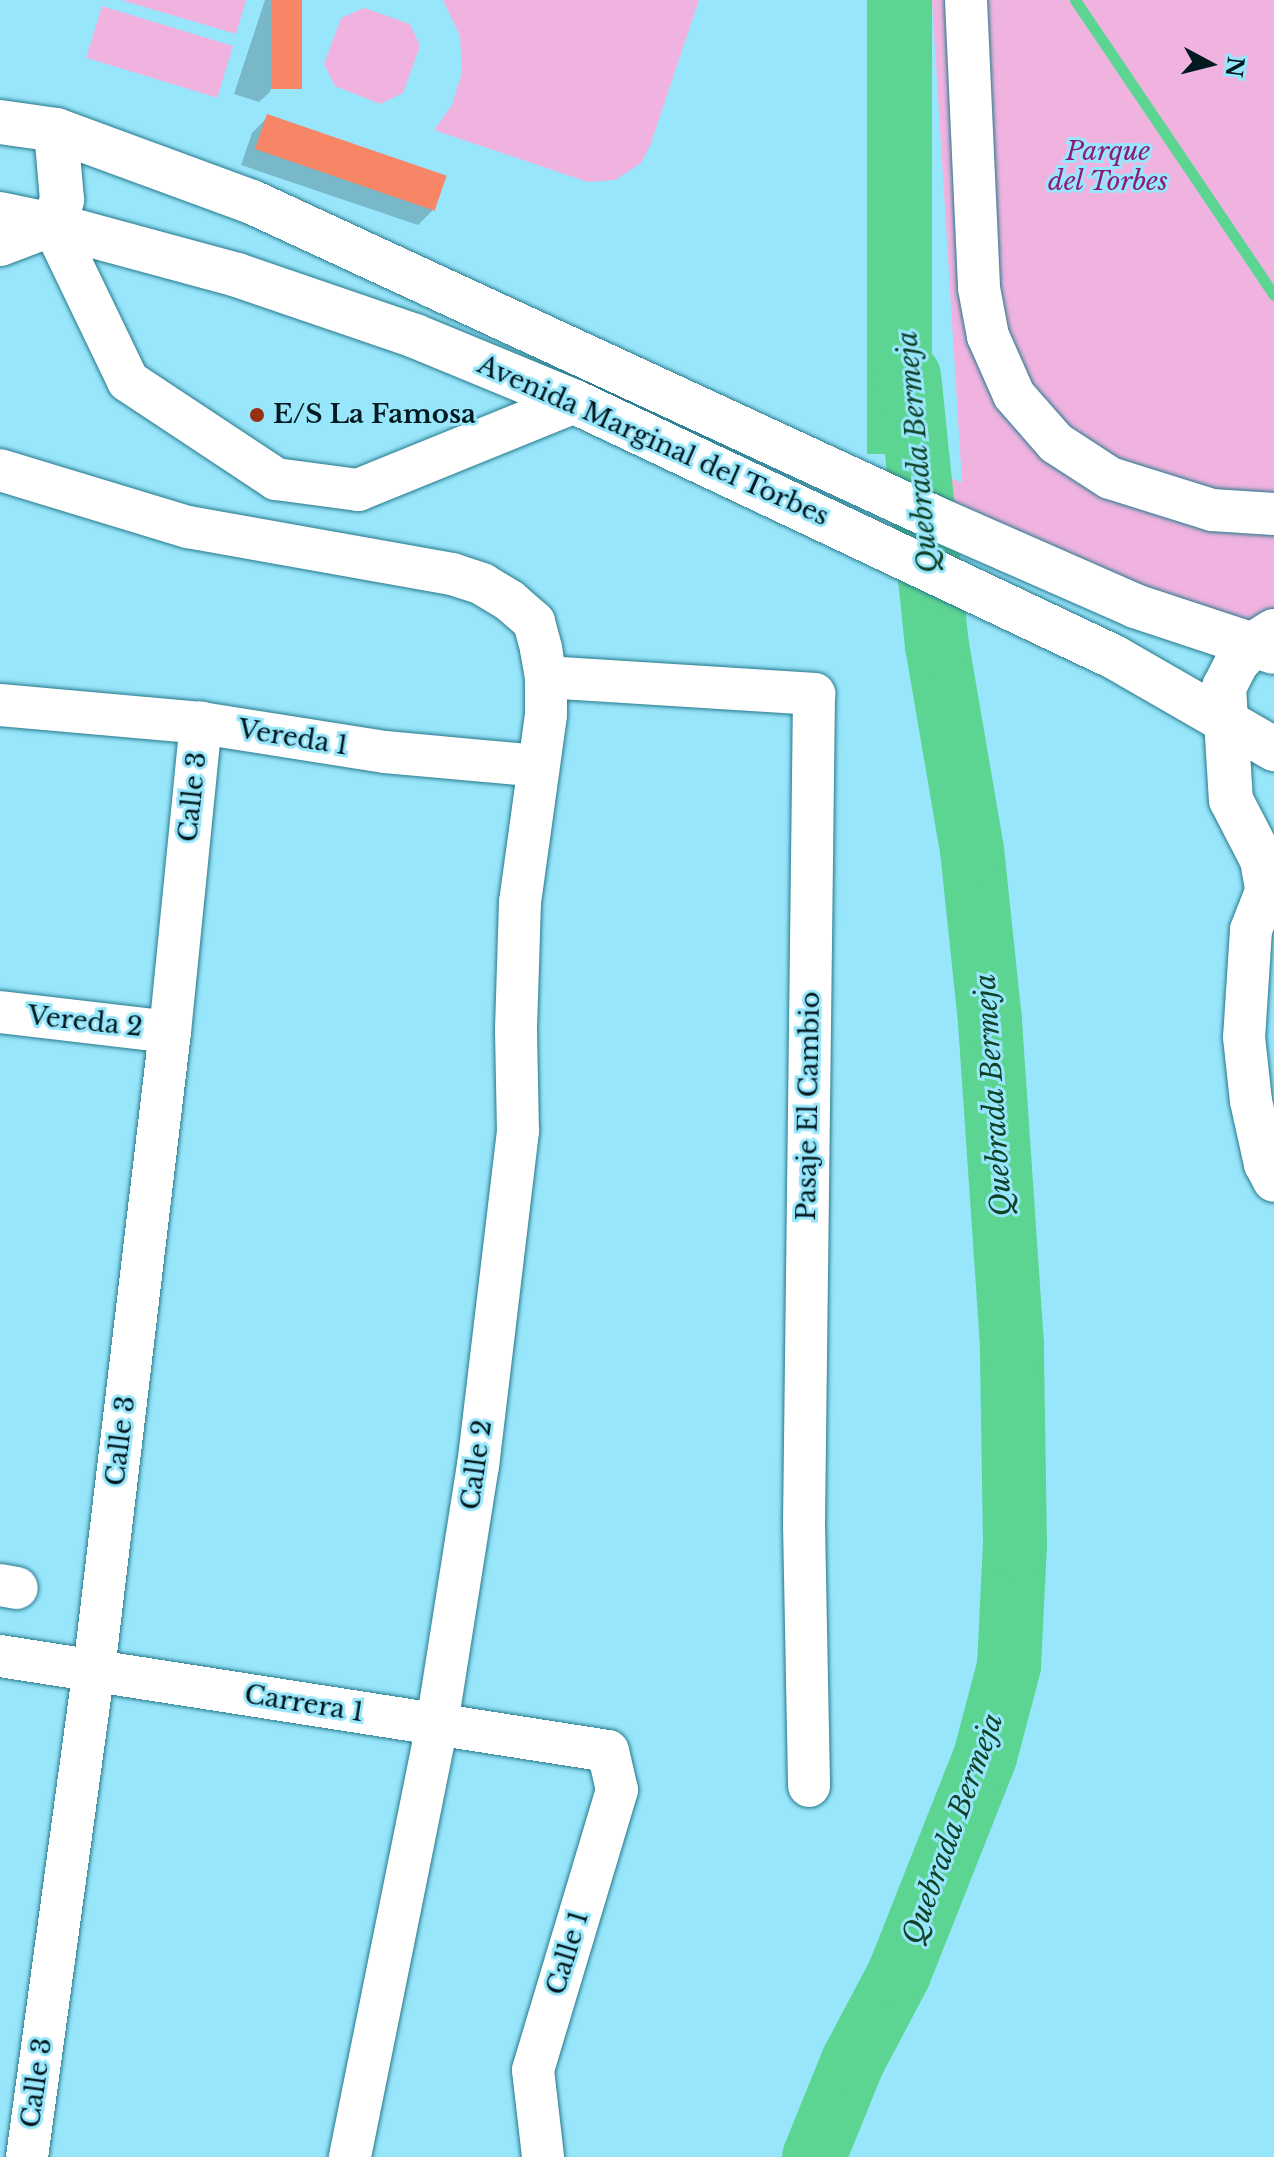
<!DOCTYPE html>
<html>
<head>
<meta charset="utf-8">
<style>
  body { margin:0 }
  #map { position:relative; width:1274px; height:2157px; overflow:hidden; background:#98e6fb; font-family:"Libre Baskerville",serif }
  div>[style] { position:absolute }
  .green>* { inset:0; background:#f0b3e0; transform-origin:0 0 }
  .water>* { inset:0; background:#5dd592; transform-origin:0 0 }
  .shadow>* { inset:0; background:#0003 }
  .stream>* { height:11px; margin:-5.5px; padding:0 5.5px; transform-origin:5.5px; border-radius:5.5px; background:#5dd592 }
  .river>* { height:64px; margin:-32px; padding:0 32px; transform-origin:32px; border-radius:32px; background:#5dd592 }
  .building>* { inset:0; background:#f78667; transform-origin:0 0 }
  .roads { filter:drop-shadow(0 0 2px #27798c) drop-shadow(0 0 2px #27798c) }
  .minor>* { height:42px; margin:-21px; padding:0 21px; transform-origin:21px; border-radius:21px; background:#fff }
  .highway>* { height:44px; margin:-22px; padding:0 22px; transform-origin:22px; border-radius:22px; background:#fff }
  .dots>* { width:22px; height:22px; translate:-50% -50%; box-sizing:border-box; border:4px solid #98e6fb; border-radius:50% }
  span { translate:-50% -50%; white-space:nowrap; text-align:center; line-height:1.15; -webkit-text-stroke:6px #98e6fb; paint-order:stroke }
  .park-label { font-size:26px; color:#8c1c79; font-style:italic }
  .poi-label { font-size:26px; color:#02191f; font-weight:700 }
  .left { translate:0 -50%; text-align:left }
  .street-label { font-size:26px; color:#02191f }
  .water-label { font-size:28px; color:#104228; font-style:italic }
  .north { position:absolute; left:1170px; top:24px; width:80px; height:80px; -webkit-text-stroke:6px #98e6fb; paint-order:stroke; rotate:97deg; font-size:22px; font-weight:700; line-height:32px; text-align:center; color:#02191f }
  .north::after { content:''; display:block; margin:auto; width:28px; height:36px; background:#02191f; clip-path:polygon(50% 0,100% 100%,50% 72%,0 100%) }
</style>
</head>
<body>
<div id="map">
  <div class="green">
    <div style="clip-path:polygon(121px 0,246px 0,236px 34px)"></div>
    <div style="clip-path:polygon(443px 0,699px 0,650px 146px,641px 163px,615px 180px,588px 182px,434px 130px,452px 105px,462px 72px,460px 36px)"></div>
    <div style="clip-path:polygon(932px 0,1274px 0,1274px 652px,932px 510px,930px 469px,962px 483px)"></div>
    <div style="left:102px;top:6px;width:137px;height:54px;rotate:17deg"></div>
    <div style="clip-path:polygon(364px 8px,410px 24px,420px 46px,403px 93px,380px 104px,335px 86px,324px 64px,341px 18px)"></div>
  </div>
  <div class="water">
    <div style="left:867px;top:0;width:65px;height:454px"></div>
  </div>
  <div class="shadow">
    <div style="clip-path:polygon(265px 0,300px 0,270px 92px,259px 102px,234px 94px)"></div>
    <div style="clip-path:polygon(268px 117px,434px 209px,418px 225px,241px 165px,252px 133px)"></div>
  </div>
  <div class="stream">
    <div style="left:1075px;top:0;width:356px;rotate:56deg"></div>
  </div>
  <div class="river">
    <div style="left:814px;top:2157px;width:104px;rotate:-67.9deg"></div>
    <div style="left:853px;top:2061px;width:98px;rotate:-62.1deg"></div>
    <div style="left:899px;top:1974px;width:233px;rotate:-68.4deg"></div>
    <div style="left:985px;top:1757px;width:94px;rotate:-75.2deg"></div>
    <div style="left:1009px;top:1666px;width:121px;rotate:-87.2deg"></div>
    <div style="left:1015px;top:1545px;width:200px;rotate:-90.9deg"></div>
    <div style="left:1012px;top:1345px;width:325px;rotate:-93.9deg"></div>
    <div style="left:990px;top:1021px;width:172px;rotate:-96deg"></div>
    <div style="left:972px;top:850px;width:207px;rotate:-99.7deg"></div>
    <div style="left:937px;top:646px;width:271px;rotate:-95.9deg"></div>
  </div>
  <div class="building">
    <div style="left:271px;top:0;width:31px;height:89px"></div>
    <div style="left:267px;top:114px;width:190px;height:37px;rotate:19deg"></div>
  </div>
  <div class="roads">
    <div class="minor">
      <div style="left:966px;top:0;width:288px;rotate:87.4deg"></div>
      <div style="left:979px;top:288px;width:49px;rotate:79.4deg"></div>
      <div style="left:988px;top:336px;width:64px;rotate:66.2deg"></div>
      <div style="left:1014px;top:395px;width:64px;rotate:48.8deg"></div>
      <div style="left:1056px;top:443px;width:64px;rotate:32.9deg"></div>
      <div style="left:1110px;top:478px;width:107px;rotate:17.4deg"></div>
      <div style="left:1212px;top:510px;width:62px;rotate:3.7deg"></div>
      <div style="left:0;top:245px;width:57px;rotate:-20.7deg"></div>
      <div style="left:53px;top:225px;width:173px;rotate:64.3deg"></div>
      <div style="left:128px;top:381px;width:178px;rotate:33.5deg"></div>
      <div style="left:276px;top:479px;width:83px;rotate:7.6deg"></div>
      <div style="left:358px;top:490px;width:234px;rotate:-22.1deg"></div>
      <div style="left:0;top:470px;width:196px;rotate:16.9deg"></div>
      <div style="left:188px;top:527px;width:268px;rotate:10.1deg"></div>
      <div style="left:452px;top:574px;width:32px;rotate:18deg"></div>
      <div style="left:482px;top:584px;width:33px;rotate:31deg"></div>
      <div style="left:510px;top:601px;width:32px;rotate:41deg"></div>
      <div style="left:534px;top:622px;width:28px;rotate:75deg"></div>
      <div style="left:541px;top:649px;width:28px;rotate:80deg"></div>
      <div style="left:546px;top:677px;width:38px;rotate:90deg"></div>
      <div style="left:546px;top:715px;width:189px;rotate:97.9deg"></div>
      <div style="left:520px;top:902px;width:128px;rotate:91.8deg"></div>
      <div style="left:516px;top:1030px;width:101px;rotate:88.9deg"></div>
      <div style="left:518px;top:1131px;width:336px;rotate:96.8deg"></div>
      <div style="left:478px;top:1465px;width:263px;rotate:99deg"></div>
      <div style="left:437px;top:1725px;width:441px;rotate:101.4deg"></div>
      <div style="left:546px;top:677px;width:269px;rotate:3.6deg"></div>
      <div style="left:814px;top:694px;width:829px;rotate:90.69deg"></div>
      <div style="left:804px;top:1523px;width:263px;rotate:88.9deg"></div>
      <div style="left:0;top:705px;width:202px;rotate:5.1deg"></div>
      <div style="left:201px;top:723px;width:186px;rotate:9deg"></div>
      <div style="left:385px;top:752px;width:154px;rotate:5.2deg"></div>
      <div style="left:1267px;top:889px;width:44px;rotate:111.3deg"></div>
      <div style="left:1251px;top:930px;width:107px;rotate:93.7deg"></div>
      <div style="left:1244px;top:1037px;width:64px;rotate:83.8deg"></div>
      <div style="left:1251px;top:1101px;width:65px;rotate:77.5deg"></div>
      <div style="left:1265px;top:1164px;width:19px;rotate:62deg"></div>
      <div style="left:0;top:1012px;width:171px;rotate:6.7deg"></div>
      <div style="left:0;top:1585px;width:17px;rotate:10deg"></div>
      <div style="left:0;top:1656px;width:615px;rotate:8.88deg"></div>
      <div style="left:608px;top:1751px;width:40px;rotate:77deg"></div>
      <div style="left:617px;top:1790px;width:292px;rotate:106.7deg"></div>
      <div style="left:533px;top:2070px;width:88px;rotate:83.4deg"></div>
      <div style="left:27px;top:2157px;width:492px;rotate:-82.2deg"></div>
      <div style="left:94px;top:1670px;width:643px;rotate:-83.21deg"></div>
      <div style="left:170px;top:1032px;width:311px;rotate:-84.3deg"></div>
    </div>
    <div class="highway">
      <div style="left:0;top:122px;width:57px;rotate:8.1deg"></div>
      <div style="left:56px;top:130px;width:209px;rotate:20.2deg"></div>
      <div style="left:252px;top:202px;width:753px;rotate:24.83deg"></div>
      <div style="left:935px;top:518px;width:219px;rotate:23.7deg"></div>
      <div style="left:1135px;top:606px;width:146px;rotate:18.3deg"></div>
      <div style="left:0;top:214px;width:54px;rotate:11.7deg"></div>
      <div style="left:53px;top:225px;width:191px;rotate:15.2deg"></div>
      <div style="left:237px;top:275px;width:188px;rotate:18.9deg"></div>
      <div style="left:415px;top:336px;width:173px;rotate:22.4deg"></div>
      <div style="left:575px;top:402px;width:596px;rotate:25.32deg"></div>
      <div style="left:1114px;top:657px;width:185px;rotate:29.9deg"></div>
      <div style="left:53px;top:225px;width:27px;rotate:-70deg"></div>
      <div style="left:62px;top:200px;width:70px;rotate:-94.9deg"></div>
      <div style="left:1274px;top:631px;width:22px;rotate:148deg"></div>
      <div style="left:1255px;top:643px;width:26px;rotate:133deg"></div>
      <div style="left:1237px;top:662px;width:28px;rotate:117deg"></div>
      <div style="left:1224px;top:687px;width:113px;rotate:86.5deg"></div>
      <div style="left:1231px;top:800px;width:68px;rotate:62.7deg"></div>
      <div style="left:1262px;top:860px;width:29px;rotate:80deg"></div>
      <div style="left:1267px;top:889px;width:8px;rotate:-30deg"></div>
    </div>
  </div>
  <div class="dots">
    <div style="left:257px;top:415px;background:#972f10"></div>
  </div>
  <div class="park-label">
    <span style="left:1108px;top:167px">Parque<br>del Torbes</span>
  </div>
  <div class="poi-label">
    <span class="left" style="left:273px;top:415px">E/S La Famosa</span>
  </div>
  <div class="street-label">
    <span style="left:653px;top:441px;rotate:24deg">Avenida Marginal del Torbes</span>
    <span style="left:293px;top:738px;rotate:9deg">Vereda 1</span>
    <span style="left:193px;top:797px;rotate:-84deg">Calle 3</span>
    <span style="left:85px;top:1022px;rotate:6deg">Vereda 2</span>
    <span style="left:809px;top:1106px;rotate:-89deg">Pasaje El Cambio</span>
    <span style="left:121px;top:1441px;rotate:-83deg">Calle 3</span>
    <span style="left:477px;top:1465px;rotate:-82deg">Calle 2</span>
    <span style="left:304px;top:1704px;rotate:9deg">Carrera 1</span>
    <span style="left:568px;top:1953px;rotate:-73deg">Calle 1</span>
    <span style="left:37px;top:2083px;rotate:-82deg">Calle 3</span>
  </div>
  <div class="water-label">
    <span style="left:918px;top:452px;rotate:-95deg">Quebrada Bermeja</span>
    <span style="left:994px;top:1095px;rotate:-94deg">Quebrada Bermeja</span>
    <span style="left:953px;top:1829px;rotate:-70deg">Quebrada Bermeja</span>
  </div>
  <div class="north">N</div>
</div>
</body>
</html>
